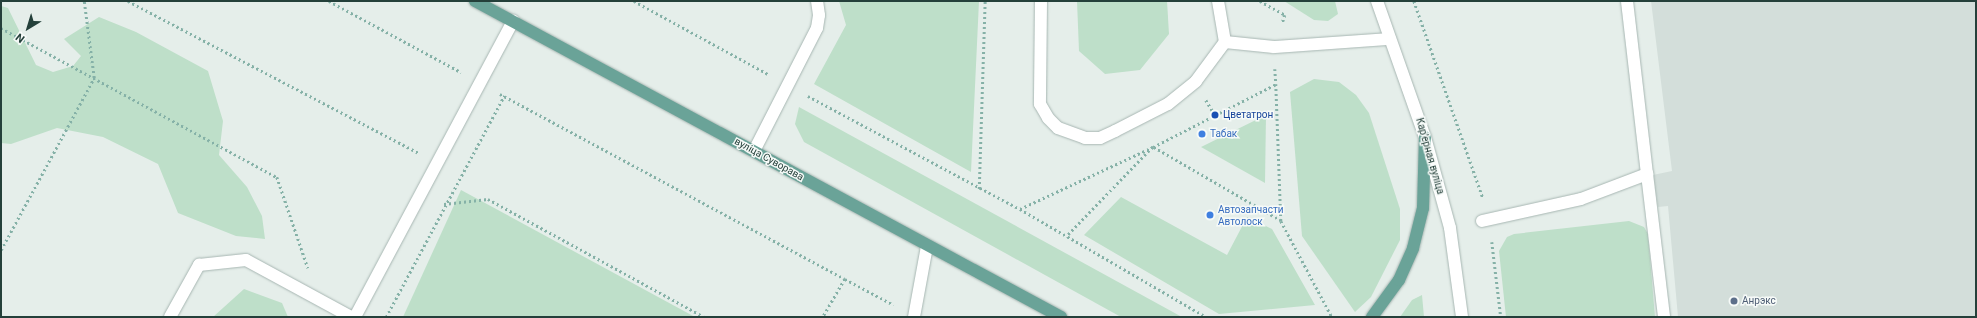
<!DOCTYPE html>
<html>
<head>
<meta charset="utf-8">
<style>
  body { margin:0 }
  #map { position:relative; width:1977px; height:318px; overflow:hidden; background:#e5eeea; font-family:Roboto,sans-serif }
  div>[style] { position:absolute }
  .built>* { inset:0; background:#d3deda }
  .green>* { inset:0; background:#bedfc9 }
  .path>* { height:2.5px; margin-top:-1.25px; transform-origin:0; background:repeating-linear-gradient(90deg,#85b1a7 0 2px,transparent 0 5px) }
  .roads { filter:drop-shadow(0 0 1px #a7b6b2) drop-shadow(0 0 1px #a7b6b2) }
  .lane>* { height:12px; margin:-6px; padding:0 6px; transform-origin:6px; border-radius:6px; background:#fff }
  .secondary>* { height:12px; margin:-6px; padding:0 6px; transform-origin:6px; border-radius:6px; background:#fff }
  .primary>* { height:12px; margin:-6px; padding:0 6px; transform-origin:6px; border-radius:6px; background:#6aa398 }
  .dots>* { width:11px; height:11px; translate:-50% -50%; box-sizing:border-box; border:2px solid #f6faf8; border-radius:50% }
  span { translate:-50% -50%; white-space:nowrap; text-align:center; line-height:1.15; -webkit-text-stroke:3px #f6faf8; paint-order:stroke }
  .transit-label { font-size:10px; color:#164399 }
  .left { translate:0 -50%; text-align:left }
  .shop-label { font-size:10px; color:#366cbe }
  .street-label { font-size:10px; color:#24403a }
  .service-label { font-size:10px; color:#4e5e75 }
  .frame { position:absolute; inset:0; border:2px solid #24403a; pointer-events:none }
  .north { position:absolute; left:8px; top:8px; width:40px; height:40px; -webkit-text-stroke:3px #f6faf8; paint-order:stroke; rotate:218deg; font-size:11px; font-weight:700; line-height:16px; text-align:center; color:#24403a }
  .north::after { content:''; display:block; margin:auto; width:14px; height:18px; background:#24403a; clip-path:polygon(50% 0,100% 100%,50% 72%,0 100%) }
</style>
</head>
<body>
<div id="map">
  <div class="built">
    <div style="clip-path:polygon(1651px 1px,1976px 1px,1976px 317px,1678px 317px,1668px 206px,1658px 207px,1653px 175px,1672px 171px)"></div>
  </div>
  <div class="green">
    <div style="clip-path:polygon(839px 1px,979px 1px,971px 172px,814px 84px,846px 25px)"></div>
    <div style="clip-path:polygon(1077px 1px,1167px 1px,1169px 34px,1140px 70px,1105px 74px,1079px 51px)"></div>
    <div style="clip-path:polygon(1284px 1px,1335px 1px,1338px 14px,1328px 21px,1314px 20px)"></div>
    <div style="clip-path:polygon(1px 6px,8px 8px,36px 65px,53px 72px,73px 66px,81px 56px,64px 39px,99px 17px,136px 32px,208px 71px,223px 121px,219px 155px,247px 187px,262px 216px,265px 239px,236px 236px,178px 213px,158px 164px,103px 137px,57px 128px,11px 144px,1px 143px)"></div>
    <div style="clip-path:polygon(1314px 79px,1339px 82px,1356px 95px,1369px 113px,1400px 209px,1400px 240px,1371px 297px,1355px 312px,1302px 236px,1290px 92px)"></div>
    <div style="clip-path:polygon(799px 107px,1182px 317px,1121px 317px,804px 142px,795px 124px)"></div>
    <div style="clip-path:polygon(1266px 115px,1265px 183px,1201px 147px)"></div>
    <div style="clip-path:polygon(461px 190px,695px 317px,403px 317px)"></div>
    <div style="clip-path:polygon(1121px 197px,1227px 255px,1247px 217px,1272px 229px,1315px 305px,1219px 314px,1084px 235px)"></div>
    <div style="clip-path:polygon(1629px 221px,1644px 227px,1648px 234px,1655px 317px,1506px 317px,1499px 251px,1507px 237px,1514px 234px)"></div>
    <div style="clip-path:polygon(244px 289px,282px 303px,288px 317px,213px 317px)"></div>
    <div style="clip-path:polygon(1422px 295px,1424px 317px,1400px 317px,1412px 300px)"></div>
  </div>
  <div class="path">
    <div style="left:128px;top:1px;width:328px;rotate:27.6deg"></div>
    <div style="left:329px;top:1px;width:150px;rotate:28.3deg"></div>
    <div style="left:634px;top:1px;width:153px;rotate:28.6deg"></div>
    <div style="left:1260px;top:1px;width:29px;rotate:29deg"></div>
    <div style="left:1285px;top:15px;width:9px;rotate:108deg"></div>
    <div style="left:1414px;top:1px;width:209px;rotate:70.7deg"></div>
    <div style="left:1px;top:28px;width:314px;rotate:28.4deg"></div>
    <div style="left:277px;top:177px;width:96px;rotate:71.2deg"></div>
    <div style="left:1275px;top:69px;width:15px;rotate:86deg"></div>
    <div style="left:500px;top:94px;width:391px;rotate:28.2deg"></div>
    <div style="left:845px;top:279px;width:44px;rotate:120.1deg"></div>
    <div style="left:808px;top:96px;width:240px;rotate:28.1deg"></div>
    <div style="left:1020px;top:209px;width:215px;rotate:30.1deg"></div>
    <div style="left:1206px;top:100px;width:17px;rotate:59deg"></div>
    <div style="left:979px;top:189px;width:188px;rotate:-88.2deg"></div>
    <div style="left:444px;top:204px;width:44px;rotate:-6.5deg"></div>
    <div style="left:488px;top:199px;width:246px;rotate:28.6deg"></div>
    <div style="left:1020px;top:209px;width:147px;rotate:-25deg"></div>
    <div style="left:1153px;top:147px;width:125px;rotate:134deg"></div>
    <div style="left:1281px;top:221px;width:148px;rotate:-150deg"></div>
    <div style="left:1153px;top:147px;width:138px;rotate:-27.1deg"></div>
    <div style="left:1276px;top:84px;width:137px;rotate:87.9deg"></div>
    <div style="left:1281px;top:221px;width:109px;rotate:62deg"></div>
    <div style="left:1492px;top:242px;width:76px;rotate:83.2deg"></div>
    <div style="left:1px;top:250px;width:196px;rotate:-61.6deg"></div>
    <div style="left:94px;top:78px;width:78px;rotate:-97.4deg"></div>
    <div style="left:845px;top:279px;width:55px;rotate:28deg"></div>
    <div style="left:386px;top:317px;width:251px;rotate:-61.9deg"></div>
  </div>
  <div class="roads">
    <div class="lane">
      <div style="left:1041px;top:1px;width:103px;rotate:90.6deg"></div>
      <div style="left:1040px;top:104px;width:16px;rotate:60deg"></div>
      <div style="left:1048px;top:118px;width:14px;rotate:45deg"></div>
      <div style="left:1058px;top:128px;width:29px;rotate:20deg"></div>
      <div style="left:1085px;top:138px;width:15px"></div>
      <div style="left:1100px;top:138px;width:17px;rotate:-25deg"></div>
      <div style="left:1115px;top:131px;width:59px;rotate:-27deg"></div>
      <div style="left:1168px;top:104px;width:36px;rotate:-39deg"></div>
      <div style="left:1196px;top:81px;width:49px;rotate:-53.4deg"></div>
      <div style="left:1225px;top:42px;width:42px;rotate:-99.7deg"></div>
      <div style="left:1225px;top:42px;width:49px;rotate:5.8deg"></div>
      <div style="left:1274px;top:47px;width:114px;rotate:-4deg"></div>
      <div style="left:754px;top:151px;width:138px;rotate:-62.9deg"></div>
      <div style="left:817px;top:28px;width:13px;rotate:-81deg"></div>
      <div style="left:819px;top:15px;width:14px;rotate:-98deg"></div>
      <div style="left:1647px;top:174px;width:144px;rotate:83.2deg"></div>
      <div style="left:1482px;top:221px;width:101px;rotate:-12.5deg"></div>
      <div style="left:1581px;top:199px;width:71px;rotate:-20.7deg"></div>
      <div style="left:1647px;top:174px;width:174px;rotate:-96.6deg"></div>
      <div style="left:170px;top:317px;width:60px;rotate:-60.9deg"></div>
      <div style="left:199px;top:265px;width:47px;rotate:-6.1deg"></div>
      <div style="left:246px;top:260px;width:119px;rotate:28.5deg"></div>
      <div style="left:355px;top:317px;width:336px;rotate:-61.9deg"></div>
      <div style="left:914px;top:317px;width:72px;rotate:-79.6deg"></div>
    </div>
    <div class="secondary">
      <div style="left:1377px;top:1px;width:144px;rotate:70.6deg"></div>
      <div style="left:1425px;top:137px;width:94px;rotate:74.6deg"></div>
      <div style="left:1450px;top:228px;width:90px;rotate:82.3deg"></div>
    </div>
    <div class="primary">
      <div style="left:475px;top:1px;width:666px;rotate:28.34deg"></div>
      <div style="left:1372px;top:317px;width:46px;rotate:-53.9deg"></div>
      <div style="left:1399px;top:280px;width:35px;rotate:-66deg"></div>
      <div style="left:1413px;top:248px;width:41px;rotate:-76deg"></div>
      <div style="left:1423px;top:208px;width:71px;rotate:-88.4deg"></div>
    </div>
  </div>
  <div class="dots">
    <div style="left:1215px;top:115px;background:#1a4fb4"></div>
    <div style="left:1202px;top:134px;background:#3f7fe0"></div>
    <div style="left:1210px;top:215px;background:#3f7fe0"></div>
    <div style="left:1734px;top:301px;background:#5c6f8a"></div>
  </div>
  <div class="transit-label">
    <span class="left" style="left:1223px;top:115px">Цветатрон</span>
  </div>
  <div class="shop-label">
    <span class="left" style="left:1210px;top:134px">Табак</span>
    <span class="left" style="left:1218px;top:215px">Автозапчасти<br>Автолоск</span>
  </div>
  <div class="street-label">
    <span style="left:1430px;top:156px;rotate:74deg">Карʼерная вуліца</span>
    <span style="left:769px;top:159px;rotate:29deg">вуліца Суворава</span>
  </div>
  <div class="service-label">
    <span class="left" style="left:1742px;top:301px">Анрэкс</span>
  </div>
  <div class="frame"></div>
  <div class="north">N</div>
</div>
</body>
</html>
